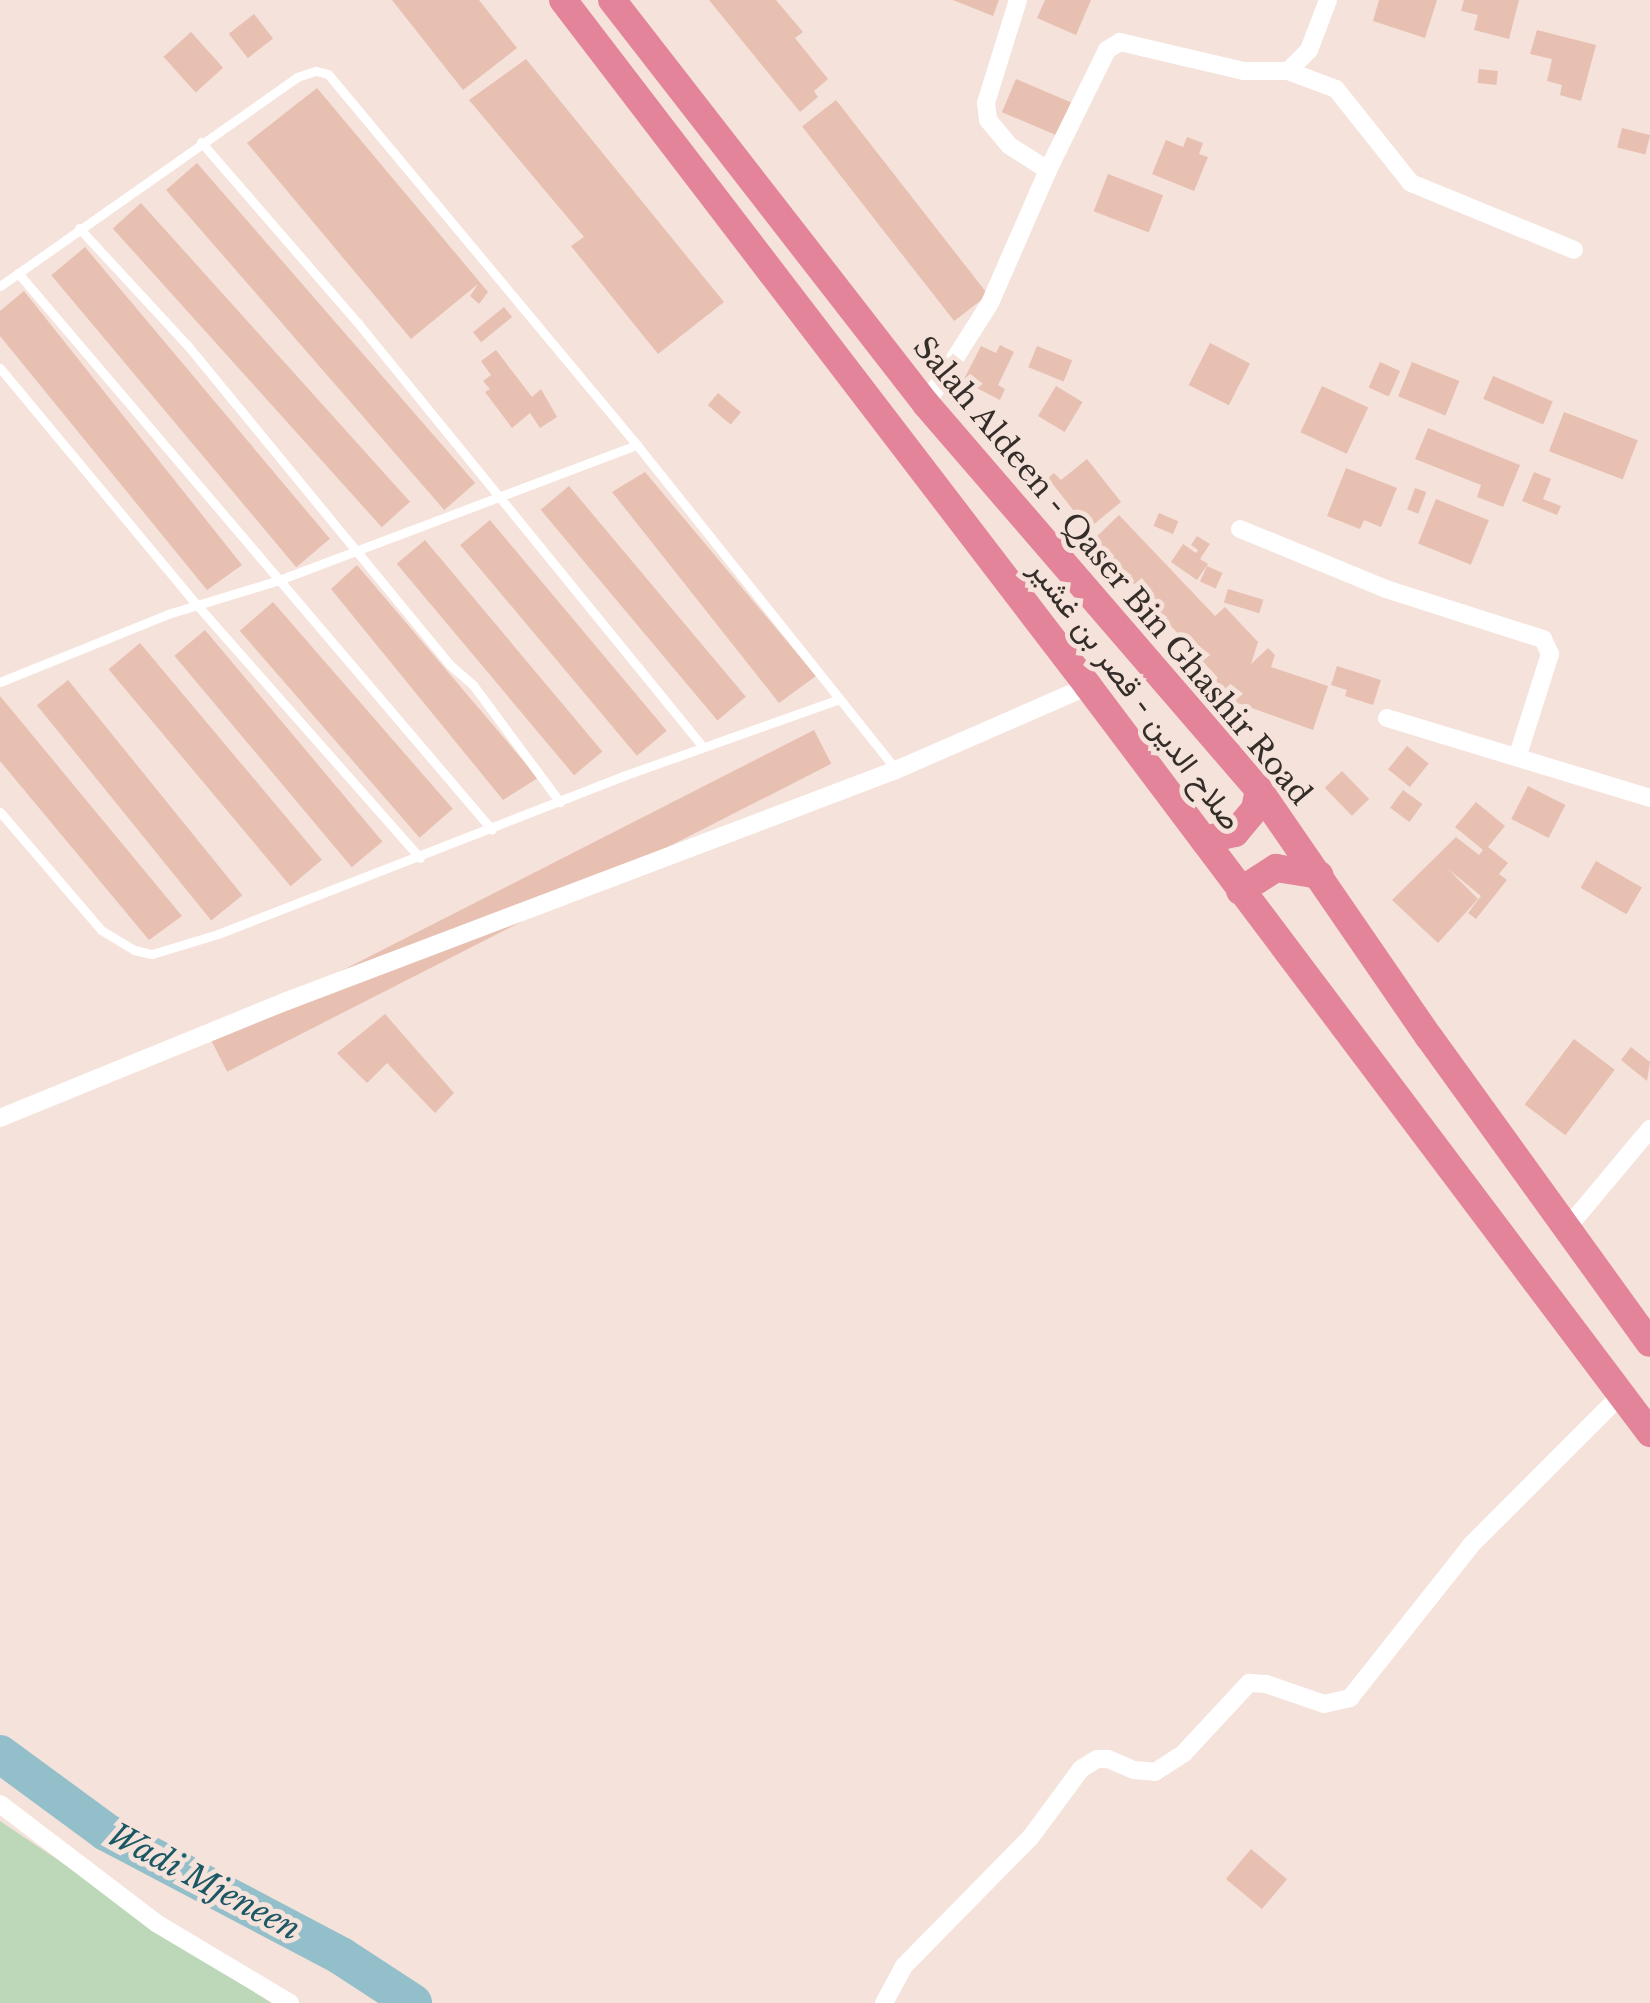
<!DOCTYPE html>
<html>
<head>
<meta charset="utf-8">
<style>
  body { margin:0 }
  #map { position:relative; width:1650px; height:2003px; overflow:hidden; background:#f5e2da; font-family:"Libre Baskerville",Vazirmatn,serif }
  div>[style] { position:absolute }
  .green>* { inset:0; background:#bdd7b9 }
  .river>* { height:38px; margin:-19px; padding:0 19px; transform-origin:19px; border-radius:19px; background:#93bfca }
  .building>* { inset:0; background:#e7c0b2; transform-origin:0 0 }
  .service>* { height:9px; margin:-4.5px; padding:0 4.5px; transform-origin:4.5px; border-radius:4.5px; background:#fff }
  .minor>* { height:18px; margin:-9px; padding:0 9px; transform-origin:9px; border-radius:9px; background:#fff }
  .trunk>* { height:28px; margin:-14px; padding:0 14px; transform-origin:14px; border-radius:14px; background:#e3849a }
  span { translate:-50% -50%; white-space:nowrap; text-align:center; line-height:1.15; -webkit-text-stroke:10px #f5e2da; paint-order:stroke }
  .street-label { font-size:30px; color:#342d29 }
  .water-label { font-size:32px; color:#1b5764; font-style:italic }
</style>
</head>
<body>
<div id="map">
  <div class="green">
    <div style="clip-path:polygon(0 1821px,271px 2003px,0 2003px)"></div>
  </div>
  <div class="river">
    <div style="left:0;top:1754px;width:132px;rotate:36.3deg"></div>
    <div style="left:106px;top:1832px;width:266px;rotate:27.8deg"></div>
    <div style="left:341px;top:1956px;width:86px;rotate:33.1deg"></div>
  </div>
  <div class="building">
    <div style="clip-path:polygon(392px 0,479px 0,517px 48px,463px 90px)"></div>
    <div style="clip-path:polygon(709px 0,776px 0,803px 32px,795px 38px,828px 79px,814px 91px,818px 97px,800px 112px)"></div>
    <div style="clip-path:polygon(953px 0,999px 0,993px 16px)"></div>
    <div style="clip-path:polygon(1045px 0,1091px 0,1076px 35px,1037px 18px)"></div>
    <div style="clip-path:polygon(1379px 0,1437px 0,1425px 38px,1373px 21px)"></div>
    <div style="clip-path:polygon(1464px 0,1519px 0,1509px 39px,1474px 30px,1478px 15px,1461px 11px)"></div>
    <div style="left:254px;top:14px;width:31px;height:32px;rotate:52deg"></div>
    <div style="clip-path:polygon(1537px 30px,1596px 45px,1581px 101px,1560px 95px,1562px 85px,1547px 81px,1552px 59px,1530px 54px)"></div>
    <div style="left:191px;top:32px;width:48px;height:37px;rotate:48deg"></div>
    <div style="clip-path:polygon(526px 59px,724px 302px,658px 354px,571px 246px,584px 237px,469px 100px)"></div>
    <div style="left:1479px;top:69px;width:19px;height:14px;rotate:6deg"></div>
    <div style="left:1016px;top:79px;width:60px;height:36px;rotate:23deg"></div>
    <div style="clip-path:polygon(317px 88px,488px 292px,479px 304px,470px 296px,478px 284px,411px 339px,247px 143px)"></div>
    <div style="left:836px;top:100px;width:247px;height:43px;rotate:52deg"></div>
    <div style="left:1622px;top:128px;width:29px;height:20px;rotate:14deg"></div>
    <div style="clip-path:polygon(1187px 137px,1203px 143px,1199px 154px,1208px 157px,1194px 191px,1152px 174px,1166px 140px,1183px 147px)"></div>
    <div style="left:197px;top:163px;width:424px;height:41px;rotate:49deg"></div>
    <div style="left:1108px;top:174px;width:59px;height:40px;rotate:21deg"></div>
    <div style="left:141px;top:203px;width:402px;height:38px;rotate:48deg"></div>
    <div style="left:85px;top:247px;width:381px;height:44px;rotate:50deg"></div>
    <div style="clip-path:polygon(24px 291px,242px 565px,207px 590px,0 336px,0 311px)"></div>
    <div style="left:504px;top:307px;width:13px;height:40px;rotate:51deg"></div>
    <div style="left:1210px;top:343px;width:45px;height:47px;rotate:27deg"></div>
    <div style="clip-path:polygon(1000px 345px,1014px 352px,998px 385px,1005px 389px,1000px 400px,963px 381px,981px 346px,996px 353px)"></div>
    <div style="left:1037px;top:346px;width:38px;height:23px;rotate:22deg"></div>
    <div style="clip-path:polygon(496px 350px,532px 397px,541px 389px,557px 417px,540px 428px,530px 413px,512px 428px,485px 392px,490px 389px,483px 381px,491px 375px,481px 361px)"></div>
    <div style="left:1380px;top:362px;width:22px;height:28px;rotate:24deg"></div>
    <div style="left:1412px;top:362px;width:51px;height:37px;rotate:22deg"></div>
    <div style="left:1493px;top:376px;width:65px;height:25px;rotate:23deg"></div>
    <div style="left:1056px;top:386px;width:31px;height:35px;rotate:31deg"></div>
    <div style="left:1322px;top:386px;width:51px;height:51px;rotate:25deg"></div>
    <div style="left:718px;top:393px;width:30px;height:16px;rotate:40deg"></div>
    <div style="left:1564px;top:412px;width:79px;height:42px;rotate:21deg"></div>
    <div style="clip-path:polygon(1428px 428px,1520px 465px,1503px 507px,1477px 497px,1481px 485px,1415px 459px)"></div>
    <div style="clip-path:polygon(1087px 459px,1121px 502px,1088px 529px,1048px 478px,1054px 473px,1061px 480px)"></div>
    <div style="clip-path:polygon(1346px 468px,1397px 488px,1381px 527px,1364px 520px,1360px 529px,1327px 516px)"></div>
    <div style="clip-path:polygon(645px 472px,816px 676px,779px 703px,612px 492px)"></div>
    <div style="clip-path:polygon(1534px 472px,1551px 479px,1543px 499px,1561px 506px,1557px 515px,1522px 501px)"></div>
    <div style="left:569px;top:486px;width:275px;height:37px;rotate:50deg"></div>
    <div style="left:1415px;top:488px;width:12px;height:23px;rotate:20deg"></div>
    <div style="left:1436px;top:499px;width:57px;height:48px;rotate:22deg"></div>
    <div style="left:1159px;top:513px;width:21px;height:14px;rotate:23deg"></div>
    <div style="clip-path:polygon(1119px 515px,1215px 616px,1225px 607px,1258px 642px,1251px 664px,1268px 648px,1275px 655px,1271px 667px,1328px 686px,1313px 730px,1204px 691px,1218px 678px,1093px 540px)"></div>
    <div style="left:490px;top:520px;width:275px;height:39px;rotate:50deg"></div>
    <div style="clip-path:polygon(1197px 536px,1210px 544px,1200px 559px,1208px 564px,1197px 580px,1171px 562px,1183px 544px,1196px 553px,1198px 550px,1191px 545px)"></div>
    <div style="left:425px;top:540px;width:276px;height:37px;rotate:50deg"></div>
    <div style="clip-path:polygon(357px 565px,538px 778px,503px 800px,331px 589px)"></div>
    <div style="left:1207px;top:566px;width:17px;height:17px;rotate:24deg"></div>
    <div style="left:1228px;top:589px;width:37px;height:14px;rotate:17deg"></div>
    <div style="left:273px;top:602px;width:274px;height:44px;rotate:49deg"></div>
    <div style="left:205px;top:630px;width:276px;height:40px;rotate:50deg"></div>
    <div style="left:140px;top:643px;width:283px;height:41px;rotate:50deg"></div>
    <div style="clip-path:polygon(1337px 666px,1381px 680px,1373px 705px,1345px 696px,1347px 690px,1331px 685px)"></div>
    <div style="left:68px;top:680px;width:277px;height:40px;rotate:51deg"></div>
    <div style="clip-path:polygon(0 696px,182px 916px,149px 940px,0 761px)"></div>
    <div style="left:814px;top:730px;width:38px;height:678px;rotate:63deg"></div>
    <div style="left:1407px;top:746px;width:28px;height:30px;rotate:39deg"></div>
    <div style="left:1342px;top:771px;width:39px;height:24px;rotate:46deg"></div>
    <div style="left:1528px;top:786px;width:42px;height:37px;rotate:27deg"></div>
    <div style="left:1403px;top:790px;width:24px;height:22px;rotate:36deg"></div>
    <div style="clip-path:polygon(1476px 802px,1505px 826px,1488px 847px,1508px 863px,1499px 874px,1507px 880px,1476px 919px,1468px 913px,1481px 896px,1447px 868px,1478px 899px,1438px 943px,1392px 900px,1456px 837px,1479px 855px,1483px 850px,1455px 827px)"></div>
    <div style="left:1596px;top:861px;width:53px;height:31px;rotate:30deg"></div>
    <div style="clip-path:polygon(385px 1014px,454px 1093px,435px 1113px,387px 1063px,367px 1083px,337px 1053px)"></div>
    <div style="left:1574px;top:1039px;width:51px;height:82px;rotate:37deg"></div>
    <div style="clip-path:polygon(1631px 1047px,1650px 1062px,1647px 1081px,1621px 1060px)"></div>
    <div style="left:1251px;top:1849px;width:47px;height:39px;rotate:40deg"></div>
  </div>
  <div class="service">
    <div style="left:201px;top:142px;width:238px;rotate:49.1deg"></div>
    <div style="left:357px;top:322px;width:548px;rotate:50.85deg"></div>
    <div style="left:79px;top:228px;width:161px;rotate:47.3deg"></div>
    <div style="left:188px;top:346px;width:411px;rotate:50.6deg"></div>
    <div style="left:449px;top:664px;width:32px;rotate:41deg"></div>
    <div style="left:473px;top:685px;width:146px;rotate:53.4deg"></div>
    <div style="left:18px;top:273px;width:731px;rotate:49.6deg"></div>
    <div style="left:0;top:286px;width:363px;rotate:-35.1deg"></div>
    <div style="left:297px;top:77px;width:20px;rotate:-18deg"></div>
    <div style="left:316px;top:71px;width:12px;rotate:14deg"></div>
    <div style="left:328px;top:74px;width:483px;rotate:50.2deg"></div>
    <div style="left:0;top:368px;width:308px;rotate:50.3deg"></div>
    <div style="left:197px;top:605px;width:337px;rotate:48.6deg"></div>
    <div style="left:0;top:682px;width:181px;rotate:-22deg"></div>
    <div style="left:168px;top:614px;width:116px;rotate:-17deg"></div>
    <div style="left:279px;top:580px;width:383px;rotate:-20.7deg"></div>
    <div style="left:637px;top:445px;width:416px;rotate:51.4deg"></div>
    <div style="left:0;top:812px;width:155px;rotate:49.4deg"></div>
    <div style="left:101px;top:930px;width:39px;rotate:31deg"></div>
    <div style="left:134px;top:950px;width:18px;rotate:13deg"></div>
    <div style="left:152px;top:954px;width:69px;rotate:-16.9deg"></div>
    <div style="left:218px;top:934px;width:435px;rotate:-21.3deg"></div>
    <div style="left:623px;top:776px;width:229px;rotate:-19.6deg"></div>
  </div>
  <div class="minor">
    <div style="left:1018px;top:0;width:108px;rotate:107.3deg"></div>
    <div style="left:986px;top:103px;width:17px;rotate:83deg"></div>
    <div style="left:988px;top:120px;width:34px;rotate:50deg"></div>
    <div style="left:1010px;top:146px;width:45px;rotate:32.3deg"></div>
    <div style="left:1288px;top:71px;width:51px;rotate:20.6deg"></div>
    <div style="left:1336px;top:89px;width:120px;rotate:51.4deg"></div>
    <div style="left:1411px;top:183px;width:176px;rotate:22.3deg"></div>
    <div style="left:926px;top:404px;width:120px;rotate:-57.6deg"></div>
    <div style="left:990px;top:303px;width:145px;rotate:-66.4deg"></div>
    <div style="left:1048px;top:170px;width:134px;rotate:-63.8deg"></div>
    <div style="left:1107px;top:50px;width:15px;rotate:-32deg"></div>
    <div style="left:1120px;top:42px;width:127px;rotate:13.2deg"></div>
    <div style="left:1244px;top:71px;width:44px"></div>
    <div style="left:1288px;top:71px;width:30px;rotate:-45deg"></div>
    <div style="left:1309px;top:50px;width:53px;rotate:-69.2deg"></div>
    <div style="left:1240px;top:529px;width:158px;rotate:22.3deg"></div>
    <div style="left:1386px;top:589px;width:165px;rotate:17.7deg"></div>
    <div style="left:1543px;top:639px;width:17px;rotate:65deg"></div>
    <div style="left:1550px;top:654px;width:106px;rotate:107.6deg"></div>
    <div style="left:1387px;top:718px;width:275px;rotate:16.9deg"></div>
    <div style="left:0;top:1118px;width:310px;rotate:-22.2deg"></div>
    <div style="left:287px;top:1001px;width:651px;rotate:-20.77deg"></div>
    <div style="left:896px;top:770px;width:210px;rotate:-23.6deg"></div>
    <div style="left:1568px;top:1227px;width:128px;rotate:-50.1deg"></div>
    <div style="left:0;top:1804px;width:196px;rotate:37.3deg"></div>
    <div style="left:156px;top:1923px;width:156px;rotate:30.8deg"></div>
    <div style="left:884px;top:2003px;width:42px;rotate:-61.6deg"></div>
    <div style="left:904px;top:1966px;width:180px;rotate:-45.5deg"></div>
    <div style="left:1030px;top:1838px;width:86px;rotate:-53.5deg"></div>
    <div style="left:1081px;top:1769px;width:19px;rotate:-32deg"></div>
    <div style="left:1097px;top:1759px;width:11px"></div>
    <div style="left:1108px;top:1759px;width:28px;rotate:23deg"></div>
    <div style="left:1134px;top:1770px;width:21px;rotate:5deg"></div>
    <div style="left:1155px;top:1772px;width:35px;rotate:-33deg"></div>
    <div style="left:1184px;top:1753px;width:96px;rotate:-47.1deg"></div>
    <div style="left:1249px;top:1683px;width:17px;rotate:3deg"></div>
    <div style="left:1266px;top:1684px;width:61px;rotate:19deg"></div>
    <div style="left:1324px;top:1704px;width:27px;rotate:-13deg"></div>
    <div style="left:1350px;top:1698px;width:196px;rotate:-51.6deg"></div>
    <div style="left:1472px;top:1544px;width:209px;rotate:-45deg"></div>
  </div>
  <div class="trunk">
    <div style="left:563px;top:0;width:864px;rotate:52.57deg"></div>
    <div style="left:1088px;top:686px;width:935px;rotate:53.04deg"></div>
    <div style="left:612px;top:0;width:512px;rotate:52.14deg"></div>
    <div style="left:926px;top:404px;width:510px;rotate:49.22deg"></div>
    <div style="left:1259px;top:790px;width:300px;rotate:55.5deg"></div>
    <div style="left:1429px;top:1037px;width:377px;rotate:54.2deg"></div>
    <div style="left:1204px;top:840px;width:32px;rotate:-13deg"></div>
    <div style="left:1235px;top:833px;width:31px;rotate:-50deg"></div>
    <div style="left:1255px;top:809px;width:19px;rotate:-78deg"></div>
    <div style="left:1240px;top:891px;width:43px;rotate:-32.6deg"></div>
    <div style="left:1276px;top:868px;width:44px;rotate:9.2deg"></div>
  </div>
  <div class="street-label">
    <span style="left:1112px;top:571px;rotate:50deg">Salah Aldeen - Qaser Bin Ghashir Road</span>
    <span style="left:1135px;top:695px;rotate:53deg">صلاح الدين - قصر بن غشير</span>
  </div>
  <div class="water-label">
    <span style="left:204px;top:1882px;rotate:28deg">Wadi Mjeneen</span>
  </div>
</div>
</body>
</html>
